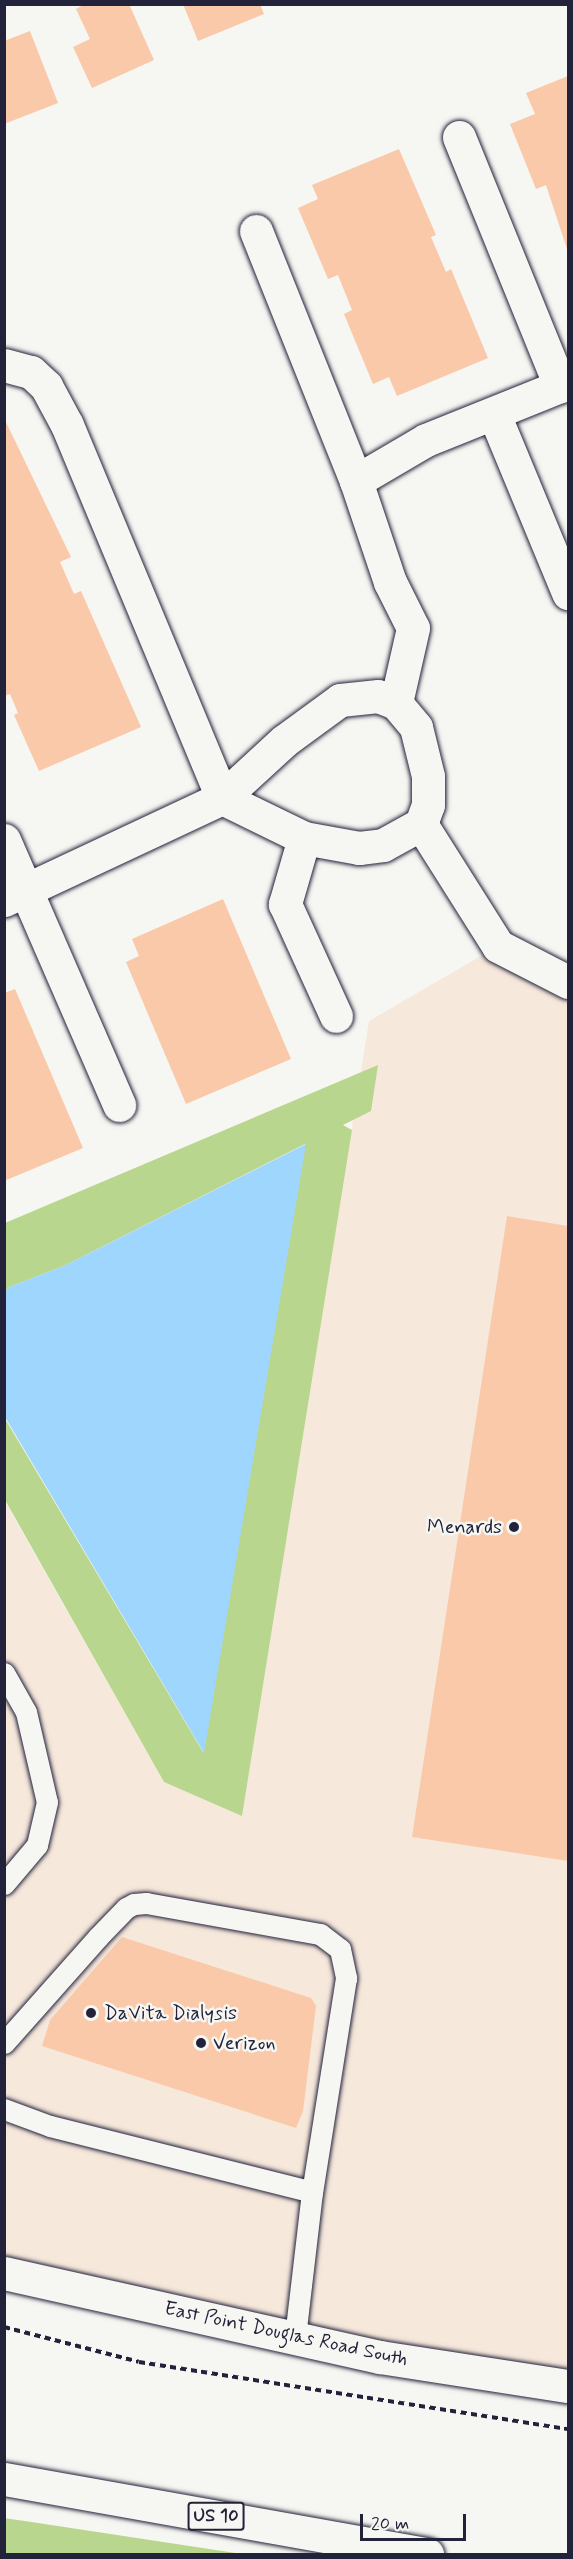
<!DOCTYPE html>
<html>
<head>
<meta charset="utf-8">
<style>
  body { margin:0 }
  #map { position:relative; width:573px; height:2559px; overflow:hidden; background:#f6f6f2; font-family:Mynerve,sans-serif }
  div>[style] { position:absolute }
  .built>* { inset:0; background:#f7e8dc }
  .green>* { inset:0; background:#b8d68e }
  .water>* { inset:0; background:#9ed6fd }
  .building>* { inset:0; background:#f9c9a9 }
  .path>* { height:4px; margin-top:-2px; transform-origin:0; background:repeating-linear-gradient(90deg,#22223b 0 6px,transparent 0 10.5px) }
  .roads { filter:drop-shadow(0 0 2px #22223b) drop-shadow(0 0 2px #22223b) }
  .lane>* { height:21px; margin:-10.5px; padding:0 10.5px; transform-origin:10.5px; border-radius:10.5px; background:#f6f6f2 }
  .street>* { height:33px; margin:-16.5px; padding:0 16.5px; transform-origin:16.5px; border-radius:16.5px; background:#f6f6f2 }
  .secondary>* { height:33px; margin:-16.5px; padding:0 16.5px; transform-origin:16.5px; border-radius:16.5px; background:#f6f6f2 }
  .highway>* { height:33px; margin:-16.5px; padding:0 16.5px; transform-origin:16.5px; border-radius:16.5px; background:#f6f6f2 }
  .dots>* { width:16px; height:16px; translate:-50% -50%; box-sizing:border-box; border:3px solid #f6f6f2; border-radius:50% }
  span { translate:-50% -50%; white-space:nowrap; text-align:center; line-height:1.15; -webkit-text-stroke:5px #f6f6f2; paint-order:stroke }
  .shield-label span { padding:2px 4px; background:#f6f6f2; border:2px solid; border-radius:4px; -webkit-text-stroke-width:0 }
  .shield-label { font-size:18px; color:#22223b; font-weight:700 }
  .poi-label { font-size:20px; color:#22223b }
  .right { translate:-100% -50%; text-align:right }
  .left { translate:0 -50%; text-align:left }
  .street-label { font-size:20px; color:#22223b }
  .frame { position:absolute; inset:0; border:6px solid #22223b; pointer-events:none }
  .scale { position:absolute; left:360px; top:2514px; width:106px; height:27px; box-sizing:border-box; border:3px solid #22223b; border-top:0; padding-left:8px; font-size:18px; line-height:21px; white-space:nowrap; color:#22223b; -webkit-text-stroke:4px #f6f6f2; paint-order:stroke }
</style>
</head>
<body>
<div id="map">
  <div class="built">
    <div style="clip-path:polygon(498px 946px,568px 982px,568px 2386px,5px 2273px,4px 1500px,164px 1782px,242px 1815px,369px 1021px)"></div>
  </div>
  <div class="green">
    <div style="clip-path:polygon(378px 1065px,371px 1111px,343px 1125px,352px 1130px,242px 1816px,164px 1782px,5px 1500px,4px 1417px,203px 1752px,305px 1144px,64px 1266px,9px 1287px,5px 1293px,5px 1223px)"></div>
    <div style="clip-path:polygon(4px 2518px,38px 2523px,242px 2554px,5px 2554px)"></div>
  </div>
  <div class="water">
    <div style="clip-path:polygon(306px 1144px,204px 1753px,5px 1417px,5px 1293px,9px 1287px,64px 1266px)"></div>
  </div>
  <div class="building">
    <div style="clip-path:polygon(85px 4px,129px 4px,154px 60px,92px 88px,73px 47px,90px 39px,76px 9px)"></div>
    <div style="clip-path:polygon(183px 4px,260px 4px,264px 14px,198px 41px)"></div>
    <div style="clip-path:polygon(30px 31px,58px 103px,4px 124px,4px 41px)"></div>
    <div style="clip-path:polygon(568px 76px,568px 252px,546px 185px,536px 189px,510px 124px,535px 114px,526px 93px)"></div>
    <div style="clip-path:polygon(399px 149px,436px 235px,431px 237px,446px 272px,451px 269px,488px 358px,397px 396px,389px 377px,373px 384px,344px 314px,352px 310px,338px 275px,328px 279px,298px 208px,318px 199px,312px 185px)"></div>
    <div style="clip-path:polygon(4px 418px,71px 557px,60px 562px,74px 594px,81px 591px,141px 727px,39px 771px,14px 715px,18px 713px,10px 694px,4px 696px)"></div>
    <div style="clip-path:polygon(223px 899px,291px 1059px,186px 1104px,126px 962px,139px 956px,132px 939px)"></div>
    <div style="clip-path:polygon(15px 989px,83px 1148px,4px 1181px,4px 993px)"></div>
    <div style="clip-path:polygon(507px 1216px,568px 1226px,568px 1861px,412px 1837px)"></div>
    <div style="clip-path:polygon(122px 1937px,311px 1998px,316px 2006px,303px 2111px,296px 2128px,42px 2046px,50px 2020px)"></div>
  </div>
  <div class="path">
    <div style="left:4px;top:2327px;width:139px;rotate:14.5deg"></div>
    <div style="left:139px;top:2362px;width:434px;rotate:8.9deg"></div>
  </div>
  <div class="roads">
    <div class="lane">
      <div style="left:4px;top:1673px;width:45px;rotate:60.6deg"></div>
      <div style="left:26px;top:1712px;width:92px;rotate:76.9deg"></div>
      <div style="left:47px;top:1802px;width:44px;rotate:103.1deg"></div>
      <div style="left:37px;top:1845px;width:51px;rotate:130.2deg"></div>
      <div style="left:4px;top:2043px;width:142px;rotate:-48.4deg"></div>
      <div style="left:98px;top:1937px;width:40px;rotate:-46deg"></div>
      <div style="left:126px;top:1908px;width:9px;rotate:-27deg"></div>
      <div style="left:134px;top:1904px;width:12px;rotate:-5deg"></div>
      <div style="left:146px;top:1903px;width:177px;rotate:10.1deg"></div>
      <div style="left:320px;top:1934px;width:25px;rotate:37deg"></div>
      <div style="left:340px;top:1949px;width:30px;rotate:78deg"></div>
      <div style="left:346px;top:1978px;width:217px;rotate:99deg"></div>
      <div style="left:4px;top:2109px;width:49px;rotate:20.3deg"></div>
      <div style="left:50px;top:2126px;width:270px;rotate:14.1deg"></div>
      <div style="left:312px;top:2192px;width:146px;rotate:96.7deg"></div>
    </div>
    <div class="street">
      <div style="left:459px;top:137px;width:269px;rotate:67.9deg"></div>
      <div style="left:256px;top:231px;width:269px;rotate:68.2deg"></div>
      <div style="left:356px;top:481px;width:107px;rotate:71.4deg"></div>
      <div style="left:390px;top:582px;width:51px;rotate:63.4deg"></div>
      <div style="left:413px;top:628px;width:77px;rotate:102.8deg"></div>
      <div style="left:4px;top:365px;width:28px;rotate:15deg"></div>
      <div style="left:31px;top:372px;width:21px;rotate:43deg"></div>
      <div style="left:46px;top:386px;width:44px;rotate:61.7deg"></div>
      <div style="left:67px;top:425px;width:404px;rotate:67.4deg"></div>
      <div style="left:222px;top:798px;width:91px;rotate:26deg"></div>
      <div style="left:304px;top:838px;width:56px;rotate:10.3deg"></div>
      <div style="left:359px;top:848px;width:24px;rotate:-7deg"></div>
      <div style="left:383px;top:845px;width:43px;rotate:-28.9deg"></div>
      <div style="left:421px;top:824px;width:20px;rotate:-70deg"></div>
      <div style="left:428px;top:805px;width:29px;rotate:-90deg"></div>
      <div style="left:428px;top:776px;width:50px;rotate:-103.8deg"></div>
      <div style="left:416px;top:727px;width:31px;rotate:-130deg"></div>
      <div style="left:396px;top:703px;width:19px;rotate:-159deg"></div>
      <div style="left:378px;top:696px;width:38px;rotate:174deg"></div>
      <div style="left:340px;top:700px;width:69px;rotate:143.8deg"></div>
      <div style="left:284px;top:741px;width:84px;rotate:137.4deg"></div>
      <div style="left:222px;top:798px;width:241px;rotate:154.9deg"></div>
      <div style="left:494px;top:414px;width:194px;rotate:67.5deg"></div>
      <div style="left:356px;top:481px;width:81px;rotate:-30.4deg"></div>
      <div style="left:426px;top:440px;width:153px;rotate:-21.9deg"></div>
      <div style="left:421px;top:824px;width:144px;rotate:57.7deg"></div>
      <div style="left:498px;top:946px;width:79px;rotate:27.2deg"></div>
      <div style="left:304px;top:838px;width:69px;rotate:106.1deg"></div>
      <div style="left:285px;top:904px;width:123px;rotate:65.5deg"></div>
      <div style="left:4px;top:840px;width:289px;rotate:66.5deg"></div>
    </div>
    <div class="secondary">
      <div style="left:4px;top:2273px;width:385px;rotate:12.6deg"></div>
      <div style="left:380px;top:2357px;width:190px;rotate:8.8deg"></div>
    </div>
    <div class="highway">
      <div style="left:4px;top:2479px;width:430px;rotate:10.1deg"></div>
    </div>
  </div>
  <div class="dots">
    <div style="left:514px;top:1527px;background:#22223b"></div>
    <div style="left:91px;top:2013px;background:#22223b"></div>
    <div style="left:201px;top:2043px;background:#22223b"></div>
  </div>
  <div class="shield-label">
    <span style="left:216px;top:2516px">US 10</span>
  </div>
  <div class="poi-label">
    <span class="right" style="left:502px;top:1527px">Menards</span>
    <span class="left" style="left:104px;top:2013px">DaVita Dialysis</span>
    <span class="left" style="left:213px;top:2043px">Verizon</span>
  </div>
  <div class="street-label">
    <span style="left:286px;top:2334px;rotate:12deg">East Point Douglas Road South</span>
  </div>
  <div class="frame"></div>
  <div class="scale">20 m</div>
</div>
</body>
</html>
